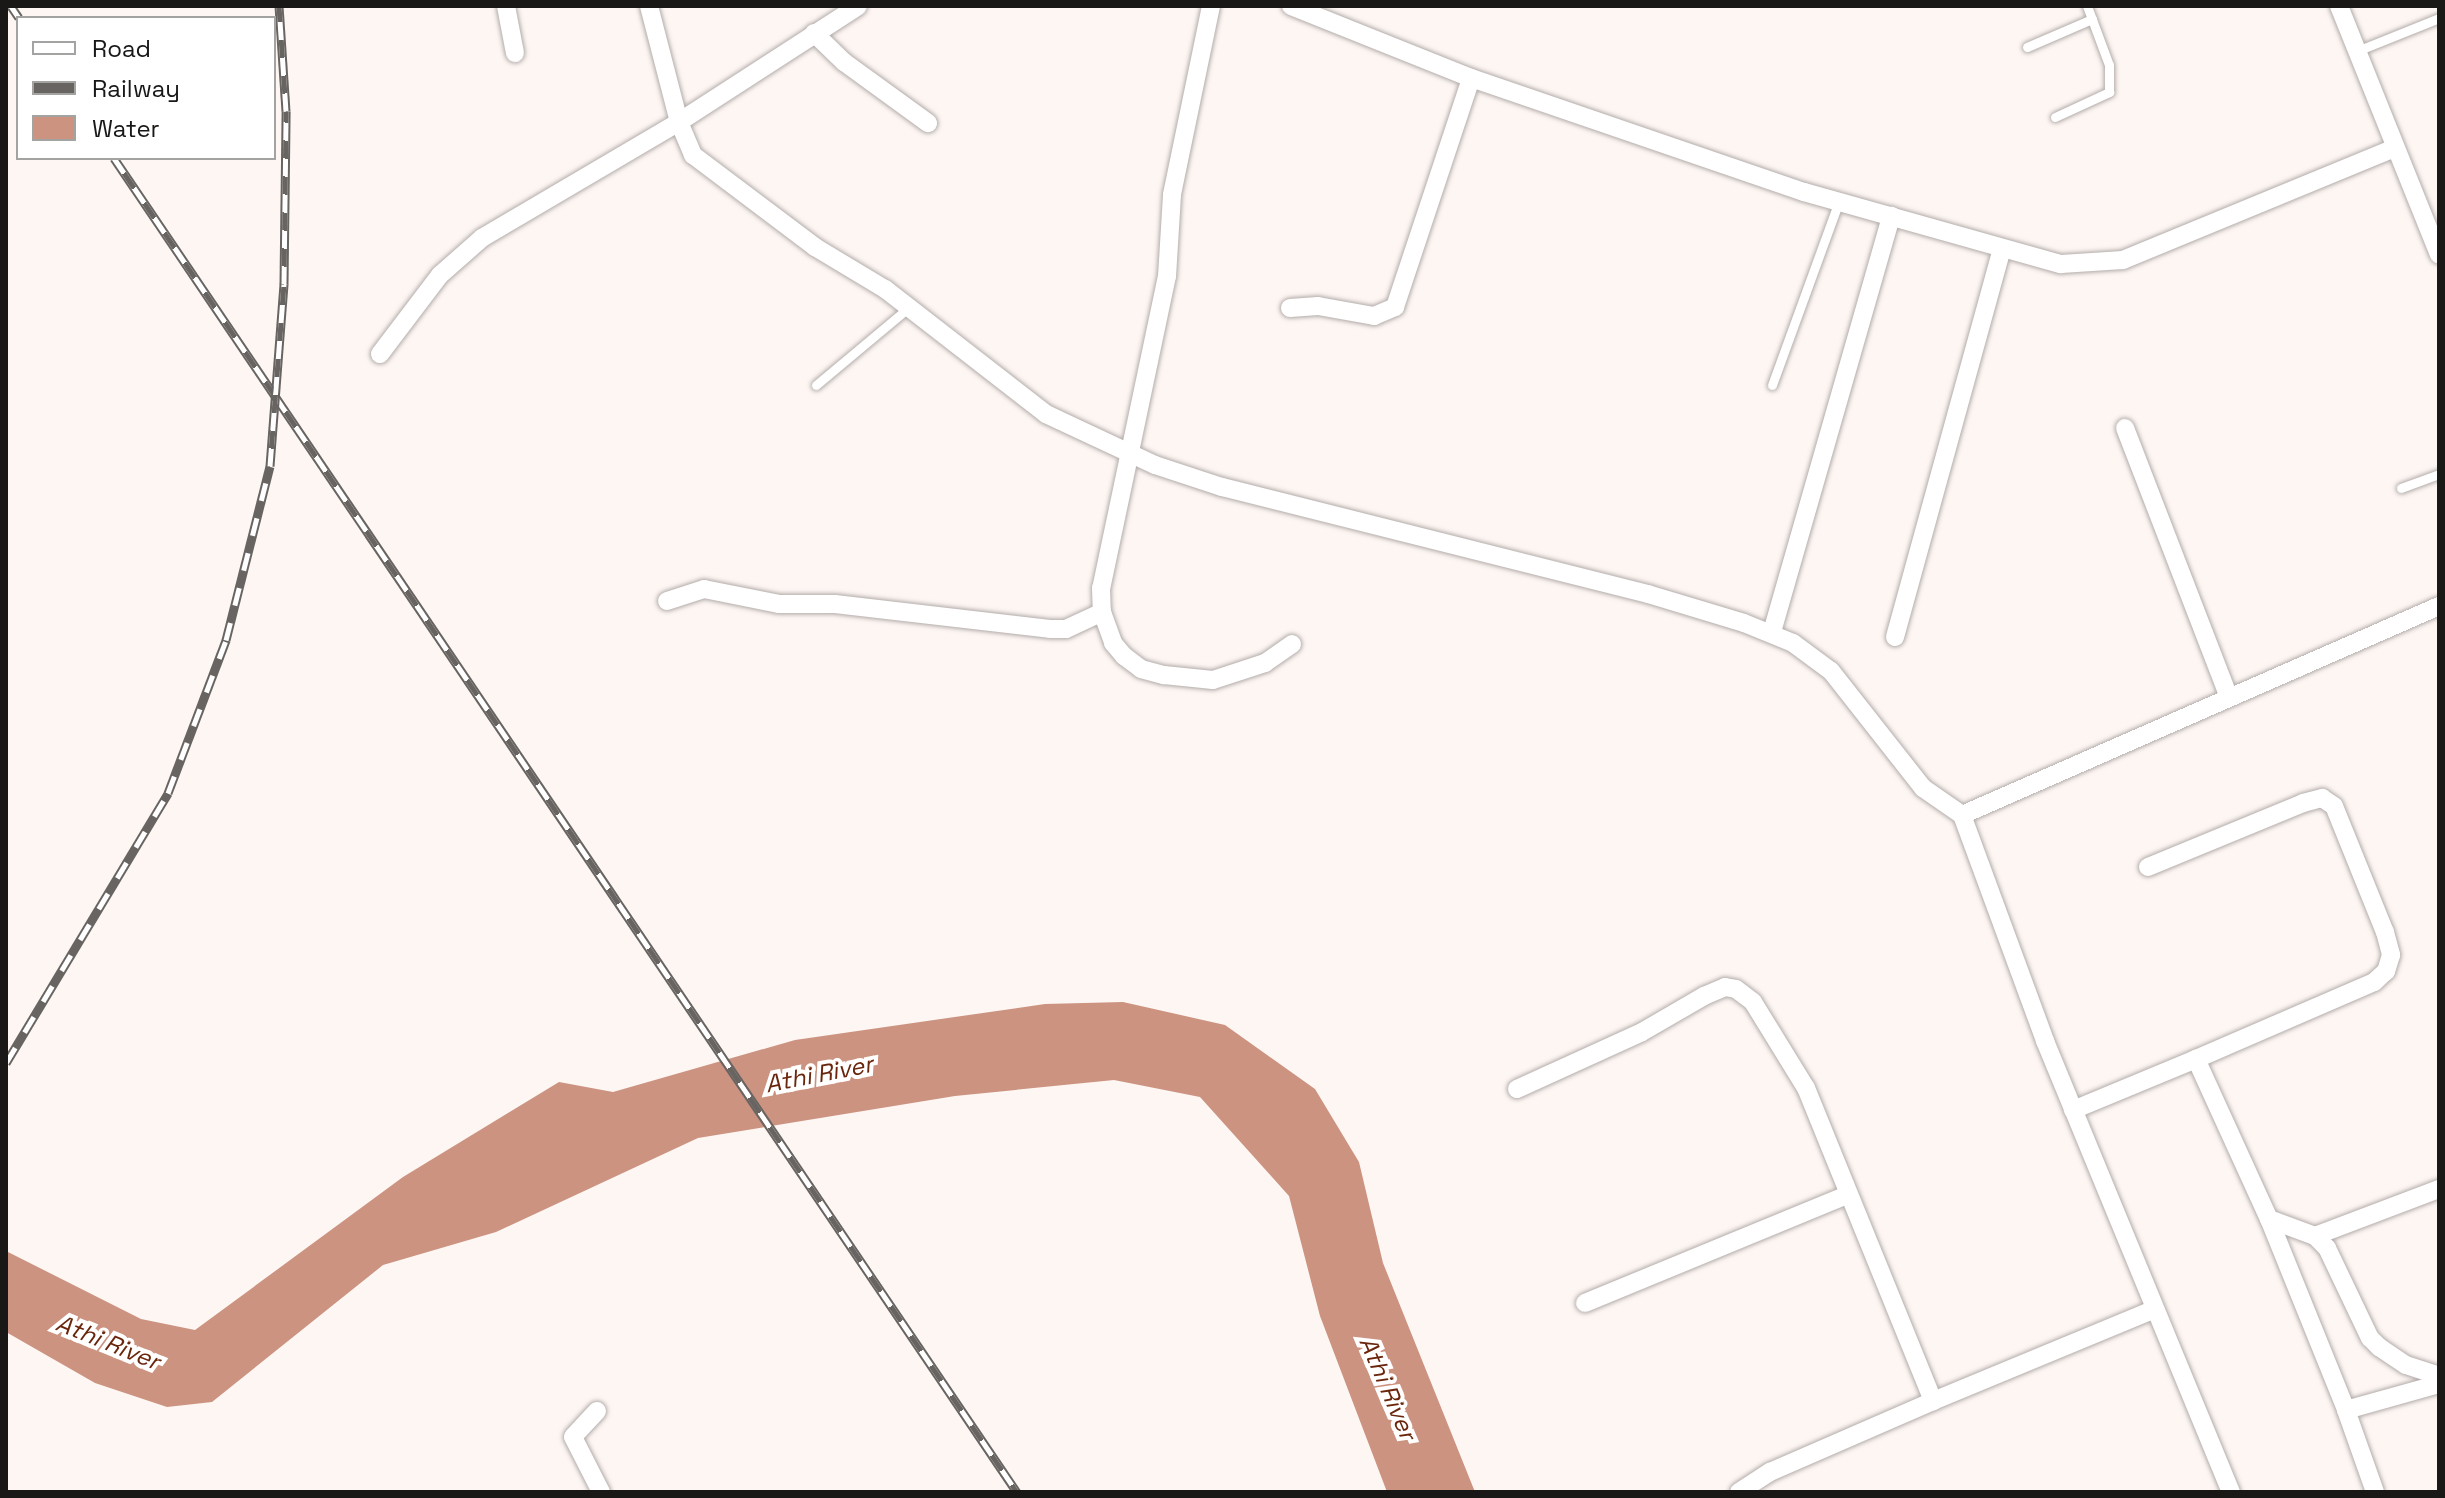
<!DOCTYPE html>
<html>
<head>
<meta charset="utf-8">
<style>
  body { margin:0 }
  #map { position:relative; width:2445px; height:1498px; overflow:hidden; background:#fdf6f3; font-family:"Space Grotesk",sans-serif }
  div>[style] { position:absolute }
  .water>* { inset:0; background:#cc9381 }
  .roads { filter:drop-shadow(0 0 2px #b3acaa) drop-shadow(0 0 2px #b3acaa) }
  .lane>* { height:9px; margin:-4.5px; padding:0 4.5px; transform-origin:4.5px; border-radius:4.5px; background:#fff }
  .street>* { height:18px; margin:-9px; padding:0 9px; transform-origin:9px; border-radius:9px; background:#fff }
  .rail>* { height:9px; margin-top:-4.5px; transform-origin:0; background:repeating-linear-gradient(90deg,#fff 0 18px,#676462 0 36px); box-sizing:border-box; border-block:2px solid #676462 }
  span { translate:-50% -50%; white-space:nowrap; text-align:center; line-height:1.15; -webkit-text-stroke:8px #fff; paint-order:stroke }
  .water-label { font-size:24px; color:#6a260d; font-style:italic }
  .frame { position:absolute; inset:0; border:8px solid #1a1817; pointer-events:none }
  .legend { position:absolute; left:16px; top:16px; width:260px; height:144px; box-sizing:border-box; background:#fff; border:2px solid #a3a3a2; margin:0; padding:10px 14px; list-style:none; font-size:24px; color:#1a1817 }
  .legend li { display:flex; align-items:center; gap:16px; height:40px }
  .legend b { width:40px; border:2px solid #a3a3a2 }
</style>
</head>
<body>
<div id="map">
  <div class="water">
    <div style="clip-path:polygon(1123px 1002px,1225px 1025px,1315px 1089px,1359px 1162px,1383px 1263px,1475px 1492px,1387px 1492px,1320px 1316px,1289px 1196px,1200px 1097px,1114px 1080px,955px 1096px,698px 1138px,496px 1232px,383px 1265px,212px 1402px,167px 1407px,95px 1383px,6px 1332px,6px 1251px,141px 1319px,195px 1330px,403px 1177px,559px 1082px,613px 1092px,795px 1040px,1045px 1004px)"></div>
  </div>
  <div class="roads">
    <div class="lane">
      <div style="left:2027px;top:47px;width:71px;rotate:-23.3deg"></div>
      <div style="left:2357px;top:51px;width:88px;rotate:-21.9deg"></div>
      <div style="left:2055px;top:117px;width:60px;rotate:-24.8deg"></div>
      <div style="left:2109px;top:92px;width:27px;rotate:-90deg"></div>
      <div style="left:2109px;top:65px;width:63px;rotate:-110.4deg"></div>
      <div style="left:816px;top:385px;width:120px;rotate:-39.9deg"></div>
      <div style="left:1772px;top:385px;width:196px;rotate:-70deg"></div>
      <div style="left:2401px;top:488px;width:40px;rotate:-20.2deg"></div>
    </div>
    <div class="street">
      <div style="left:506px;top:6px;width:48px;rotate:79.2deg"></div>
      <div style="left:649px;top:6px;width:120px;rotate:75.5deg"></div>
      <div style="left:679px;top:122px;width:36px;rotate:67deg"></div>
      <div style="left:693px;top:155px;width:153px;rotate:37deg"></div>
      <div style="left:815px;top:247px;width:82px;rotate:31deg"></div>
      <div style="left:885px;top:289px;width:204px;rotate:37.8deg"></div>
      <div style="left:1046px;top:414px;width:120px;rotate:25.1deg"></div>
      <div style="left:1155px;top:465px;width:71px;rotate:18.2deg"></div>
      <div style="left:1222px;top:487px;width:439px;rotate:14.1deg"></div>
      <div style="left:1648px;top:594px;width:100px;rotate:16.8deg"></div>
      <div style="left:1744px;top:623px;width:53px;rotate:22.2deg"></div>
      <div style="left:1793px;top:643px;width:47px;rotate:36.4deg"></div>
      <div style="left:1831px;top:671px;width:149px;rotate:51.8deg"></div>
      <div style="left:1923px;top:788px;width:47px;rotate:34.7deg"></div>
      <div style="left:1962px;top:815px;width:241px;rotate:69.8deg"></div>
      <div style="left:2045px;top:1041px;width:488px;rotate:67.6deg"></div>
      <div style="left:1211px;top:6px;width:193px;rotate:101.7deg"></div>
      <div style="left:1172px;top:195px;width:81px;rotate:93.5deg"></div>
      <div style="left:1167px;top:276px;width:319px;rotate:101.9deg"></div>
      <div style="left:1101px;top:588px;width:24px;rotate:88deg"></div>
      <div style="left:1102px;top:612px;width:33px;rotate:70deg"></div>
      <div style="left:1113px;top:643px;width:17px;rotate:50deg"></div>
      <div style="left:1124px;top:656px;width:21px;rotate:37deg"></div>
      <div style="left:1141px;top:669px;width:24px;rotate:15deg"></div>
      <div style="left:1164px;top:675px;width:49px;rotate:5.8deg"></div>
      <div style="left:1213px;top:680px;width:55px;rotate:-18.1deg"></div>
      <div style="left:1265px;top:663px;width:33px;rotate:-35deg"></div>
      <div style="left:1291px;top:6px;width:194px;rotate:21.8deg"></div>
      <div style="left:1471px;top:78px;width:352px;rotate:18.9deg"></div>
      <div style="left:1804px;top:192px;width:267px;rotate:15.7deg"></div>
      <div style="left:2061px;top:264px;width:62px;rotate:-3.7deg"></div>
      <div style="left:2123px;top:260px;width:294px;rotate:-22.4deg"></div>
      <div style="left:2339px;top:6px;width:268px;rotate:68.1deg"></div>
      <div style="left:814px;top:33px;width:42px;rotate:44deg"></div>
      <div style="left:844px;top:62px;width:104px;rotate:36deg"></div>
      <div style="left:1290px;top:308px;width:28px;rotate:-4deg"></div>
      <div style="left:1318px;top:306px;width:57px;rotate:10.1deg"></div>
      <div style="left:1374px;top:316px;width:23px;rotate:-23deg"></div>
      <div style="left:1395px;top:307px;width:241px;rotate:-71.6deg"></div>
      <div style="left:380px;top:354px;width:99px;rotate:-52.8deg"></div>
      <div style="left:440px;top:275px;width:56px;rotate:-41.4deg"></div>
      <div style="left:482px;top:238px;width:229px;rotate:-30.5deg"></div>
      <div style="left:679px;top:122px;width:213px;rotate:-32.9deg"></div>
      <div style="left:2125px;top:428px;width:289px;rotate:68.9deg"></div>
      <div style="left:667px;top:601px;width:39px;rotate:-18deg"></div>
      <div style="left:704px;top:589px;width:76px;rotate:11.3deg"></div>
      <div style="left:779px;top:604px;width:56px"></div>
      <div style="left:835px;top:604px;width:216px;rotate:6.6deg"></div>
      <div style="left:1050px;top:629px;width:16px"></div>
      <div style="left:1066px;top:629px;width:40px;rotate:-25deg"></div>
      <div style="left:1772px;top:632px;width:433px;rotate:-74deg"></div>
      <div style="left:1895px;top:637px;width:402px;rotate:-74.6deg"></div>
      <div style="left:1962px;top:815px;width:521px;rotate:-23.66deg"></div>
      <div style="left:2148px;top:867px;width:168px;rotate:-22.4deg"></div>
      <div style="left:2303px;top:803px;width:20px;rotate:-15deg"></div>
      <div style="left:2322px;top:798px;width:14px;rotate:34deg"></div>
      <div style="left:2334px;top:806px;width:136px;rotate:68deg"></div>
      <div style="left:2385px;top:932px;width:24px;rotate:75deg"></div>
      <div style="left:2391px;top:955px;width:17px;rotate:107deg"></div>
      <div style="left:2386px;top:971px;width:16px;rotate:137deg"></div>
      <div style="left:2374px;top:982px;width:194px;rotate:156.6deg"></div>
      <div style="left:2196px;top:1059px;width:176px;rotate:65.5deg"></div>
      <div style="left:2269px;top:1219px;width:206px;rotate:68deg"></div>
      <div style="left:2346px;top:1410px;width:97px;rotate:-15.6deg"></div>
      <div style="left:1517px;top:1089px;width:137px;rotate:-24.5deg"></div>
      <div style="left:1642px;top:1032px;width:72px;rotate:-30.1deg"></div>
      <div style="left:1704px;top:996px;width:23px;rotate:-23deg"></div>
      <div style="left:1725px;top:987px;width:11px;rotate:10deg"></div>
      <div style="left:1736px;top:989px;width:21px;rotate:37deg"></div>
      <div style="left:1753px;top:1002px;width:101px;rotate:58.4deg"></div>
      <div style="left:1806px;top:1088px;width:338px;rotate:67.9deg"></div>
      <div style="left:1933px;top:1401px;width:238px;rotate:-22.5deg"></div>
      <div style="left:2073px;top:1110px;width:133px;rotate:-22.5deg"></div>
      <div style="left:2269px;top:1219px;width:49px;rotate:20.3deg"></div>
      <div style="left:2315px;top:1236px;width:17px;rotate:45deg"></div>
      <div style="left:2327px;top:1248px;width:100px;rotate:64.5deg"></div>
      <div style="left:2370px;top:1338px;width:13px;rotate:45deg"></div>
      <div style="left:2379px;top:1347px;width:32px;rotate:34deg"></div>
      <div style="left:2406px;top:1365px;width:35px;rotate:18deg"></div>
      <div style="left:2315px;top:1236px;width:133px;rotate:-20.8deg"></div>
      <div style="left:1585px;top:1303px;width:283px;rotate:-22.4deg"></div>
      <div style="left:2346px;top:1410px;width:87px;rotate:70.5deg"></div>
      <div style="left:597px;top:1411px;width:35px;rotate:133deg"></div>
      <div style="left:573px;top:1437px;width:62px;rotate:63deg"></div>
      <div style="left:1739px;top:1492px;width:37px;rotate:-33deg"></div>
      <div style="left:1770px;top:1472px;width:178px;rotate:-23.5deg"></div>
    </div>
  </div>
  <div class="rail">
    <div style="left:11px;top:6px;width:14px;rotate:56deg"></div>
    <div style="left:114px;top:158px;width:1611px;rotate:55.91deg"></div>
    <div style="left:6px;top:1063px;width:315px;rotate:-59deg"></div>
    <div style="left:168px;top:793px;width:164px;rotate:-69.2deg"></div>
    <div style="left:226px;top:640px;width:179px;rotate:-75.8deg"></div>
    <div style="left:270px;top:466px;width:183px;rotate:-85.6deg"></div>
    <div style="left:284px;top:284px;width:173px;rotate:-89.3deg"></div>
    <div style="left:286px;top:111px;width:105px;rotate:-93.8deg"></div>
  </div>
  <div class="water-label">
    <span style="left:819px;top:1074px;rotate:-11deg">Athi River</span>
    <span style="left:108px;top:1342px;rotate:22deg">Athi River</span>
    <span style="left:1388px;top:1388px;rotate:67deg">Athi River</span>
  </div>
  <div class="frame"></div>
  <ul class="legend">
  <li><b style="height:10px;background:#fff"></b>Road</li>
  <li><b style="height:10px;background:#676462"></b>Railway</li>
  <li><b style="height:22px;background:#cc9381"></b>Water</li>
  </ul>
</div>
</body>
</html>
